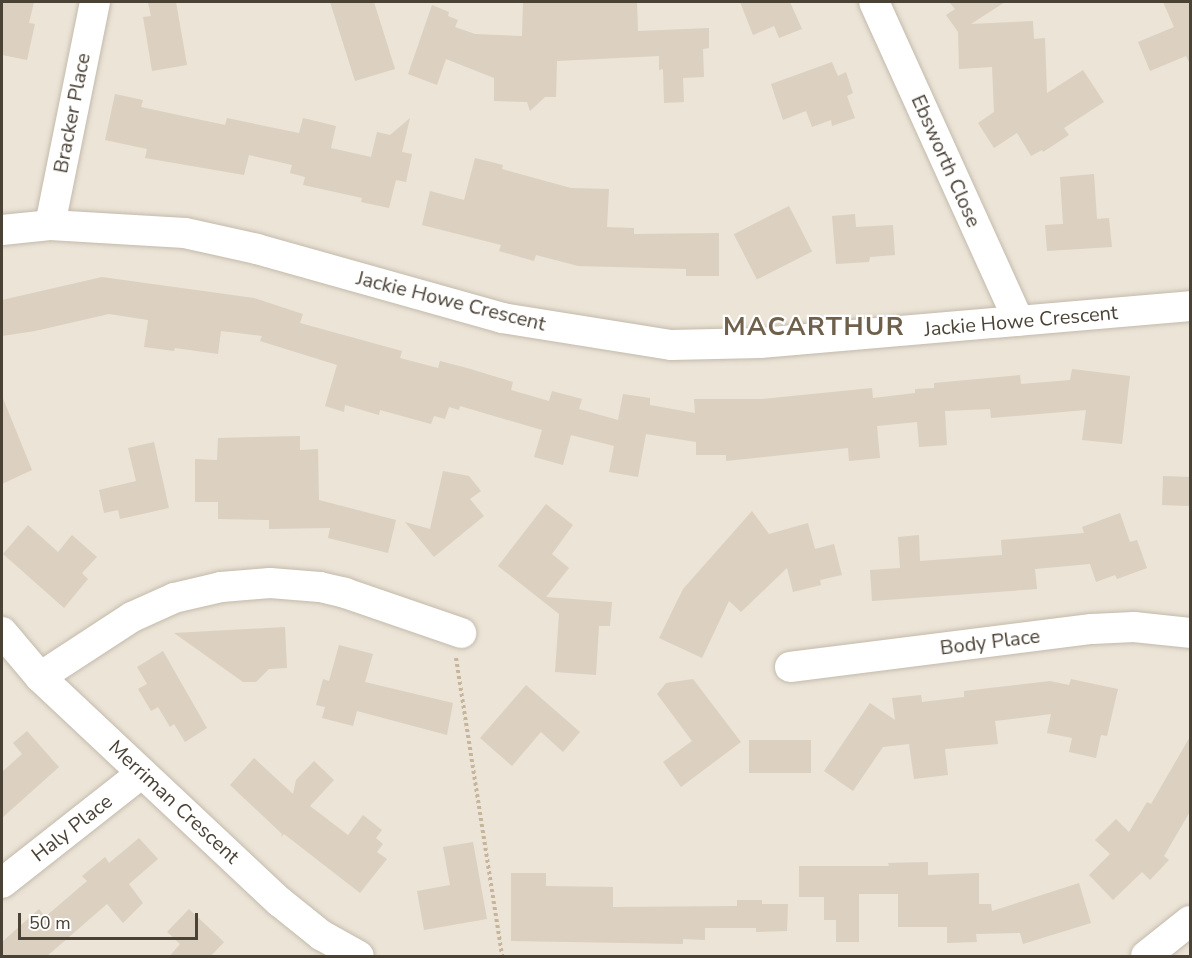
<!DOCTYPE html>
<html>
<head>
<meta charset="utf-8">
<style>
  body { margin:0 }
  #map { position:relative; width:1192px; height:958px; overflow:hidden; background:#f6f2e9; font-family:"Nunito Sans",sans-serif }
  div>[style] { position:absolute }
  .residential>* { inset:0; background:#ebe4d7; transform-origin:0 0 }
  .building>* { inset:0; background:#dcd0c0; transform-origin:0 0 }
  .path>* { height:4px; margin-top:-2px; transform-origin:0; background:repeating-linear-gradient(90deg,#c6b59a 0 3px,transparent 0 6px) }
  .roads { filter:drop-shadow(0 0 2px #c3baab) drop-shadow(0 0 2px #c3baab) }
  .minor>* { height:30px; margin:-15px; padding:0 15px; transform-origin:15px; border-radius:15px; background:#fff }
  span { translate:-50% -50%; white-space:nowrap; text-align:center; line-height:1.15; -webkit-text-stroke:4.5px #fff; paint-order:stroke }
  .street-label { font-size:20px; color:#4b4236 }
  .district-label { font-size:26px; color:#6f604c; font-weight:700; letter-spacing:1.5px }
  .frame { position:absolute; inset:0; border:3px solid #4b4236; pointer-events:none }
  .scale { position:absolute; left:18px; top:913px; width:180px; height:27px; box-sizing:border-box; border:3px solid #4b4236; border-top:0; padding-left:8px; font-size:18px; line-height:21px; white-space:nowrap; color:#4b4236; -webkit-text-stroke:4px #fff; paint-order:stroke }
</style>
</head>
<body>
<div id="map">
  <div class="residential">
    <div style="left:2px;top:2px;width:1188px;height:954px"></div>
  </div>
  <div class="building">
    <div style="clip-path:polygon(2px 2px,34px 2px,29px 23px,35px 24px,27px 60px,2px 55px)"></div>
    <div style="clip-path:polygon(148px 2px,176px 2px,187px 65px,152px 71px,143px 17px,151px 16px)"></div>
    <div style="clip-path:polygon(330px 2px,374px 2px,395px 69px,355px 81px)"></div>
    <div style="clip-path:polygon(523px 2px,637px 2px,638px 31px,709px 28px,709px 48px,703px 49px,704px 77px,683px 78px,684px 102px,664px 103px,663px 69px,659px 70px,659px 56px,557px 61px,556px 97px,545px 97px,530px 111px,527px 102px,494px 101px,494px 78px,446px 59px,437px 85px,408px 74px,432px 5px,449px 12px,448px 16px,458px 20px,455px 27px,475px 34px,522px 36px)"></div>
    <div style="clip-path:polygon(740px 2px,790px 2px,802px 29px,779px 38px,774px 26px,753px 35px)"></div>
    <div style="clip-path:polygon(949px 2px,1005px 2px,971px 24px,1033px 21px,1034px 39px,1045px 38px,1047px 93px,1083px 70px,1104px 102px,1064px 128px,1069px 135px,1043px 152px,1042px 150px,1031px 156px,1017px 133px,994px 148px,978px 123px,994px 112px,992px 67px,959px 69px,958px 32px,946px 15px,955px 9px)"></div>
    <div style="clip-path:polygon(1163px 2px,1191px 2px,1191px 66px,1186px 56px,1150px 71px,1138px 42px,1174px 27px)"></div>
    <div style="clip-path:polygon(832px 62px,838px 76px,846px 72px,853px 93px,847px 96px,855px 118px,832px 126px,831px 120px,812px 127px,806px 111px,783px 120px,771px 84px)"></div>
    <div style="clip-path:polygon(115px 94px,143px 100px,141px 107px,225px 125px,227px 118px,299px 133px,303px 118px,336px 126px,331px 148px,371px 157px,377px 132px,390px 135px,410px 118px,402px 152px,412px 154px,406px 182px,396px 180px,389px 208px,361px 202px,362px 198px,303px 185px,305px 177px,290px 173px,292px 165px,249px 155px,244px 175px,145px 158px,147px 149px,105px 140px)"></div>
    <div style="clip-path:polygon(475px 158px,503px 165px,502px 169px,571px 188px,609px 189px,607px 227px,634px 228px,634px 234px,719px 233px,719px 276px,686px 276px,686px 269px,578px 266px,536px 255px,534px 261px,499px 251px,501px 245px,422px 225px,430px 191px,464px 200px)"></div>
    <div style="clip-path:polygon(1094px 174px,1097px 219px,1109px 218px,1112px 247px,1047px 251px,1045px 225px,1063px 224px,1060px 177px)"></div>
    <div style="left:789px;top:206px;width:51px;height:62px;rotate:63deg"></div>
    <div style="clip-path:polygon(855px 214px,856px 227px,893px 225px,895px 255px,870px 257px,869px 262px,836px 264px,832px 216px)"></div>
    <div style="clip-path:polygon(102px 277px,254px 298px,303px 314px,300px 323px,402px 351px,400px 358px,438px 368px,440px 361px,467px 368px,513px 382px,511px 390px,549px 401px,552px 391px,582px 399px,579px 409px,618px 420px,623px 394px,650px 398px,650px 405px,695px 413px,694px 399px,761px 399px,872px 388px,873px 398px,915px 393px,915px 389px,934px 388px,934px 383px,1020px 375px,1021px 384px,1070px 380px,1072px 369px,1130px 376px,1122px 444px,1082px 440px,1086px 410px,991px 418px,990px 409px,945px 411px,947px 445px,919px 447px,917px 422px,877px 426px,880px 458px,849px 461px,848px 448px,726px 461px,726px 455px,696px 455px,696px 442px,646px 434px,638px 477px,609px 472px,614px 446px,571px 435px,563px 465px,534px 457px,542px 430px,460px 406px,459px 410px,449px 407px,445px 419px,434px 416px,431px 424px,380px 410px,379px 415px,345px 405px,344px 412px,325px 406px,337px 365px,260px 341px,262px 336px,221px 331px,218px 354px,175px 348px,174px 351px,144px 347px,148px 320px,109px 314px,35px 331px,2px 336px,2px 300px)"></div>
    <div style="clip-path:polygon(2px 396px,32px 470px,2px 484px)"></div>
    <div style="clip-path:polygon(300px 436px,300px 450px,318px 449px,319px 500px,396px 520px,388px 553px,328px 538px,330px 528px,269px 529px,269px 520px,218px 519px,218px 502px,195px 502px,195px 459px,217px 460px,218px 438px)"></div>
    <div style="clip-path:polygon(154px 442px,169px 508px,120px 519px,118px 510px,104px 513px,99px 490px,136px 481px,128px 448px)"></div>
    <div style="clip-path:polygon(443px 471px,469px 476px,481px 491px,470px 499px,484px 516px,434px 557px,405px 522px,430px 529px)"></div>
    <div style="left:1163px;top:476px;width:28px;height:29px;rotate:2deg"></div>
    <div style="clip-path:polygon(546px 504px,573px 525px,552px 554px,569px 568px,546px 597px,612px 602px,610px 626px,599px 626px,596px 675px,555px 672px,559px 614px,498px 566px)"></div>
    <div style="clip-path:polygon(752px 511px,769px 534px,808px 523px,815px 549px,834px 544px,842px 575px,820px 580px,821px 585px,793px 592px,787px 568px,741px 612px,729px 601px,702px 658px,659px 638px,683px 589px)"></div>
    <div style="clip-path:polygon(1120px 513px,1130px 542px,1137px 540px,1147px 568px,1117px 579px,1115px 575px,1096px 582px,1090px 564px,1035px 569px,1037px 589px,872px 601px,870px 570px,900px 568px,898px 537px,919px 535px,920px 561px,1002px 555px,1001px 540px,1084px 533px,1082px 527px)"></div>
    <div style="clip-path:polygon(28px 525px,58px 552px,72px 535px,97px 557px,82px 573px,88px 579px,64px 608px,3px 554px)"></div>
    <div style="clip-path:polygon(285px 627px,287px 668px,269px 669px,256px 682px,243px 682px,174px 633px)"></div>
    <div style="clip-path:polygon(339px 645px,373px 654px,365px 682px,453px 703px,447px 735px,357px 711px,353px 726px,322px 718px,325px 707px,316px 705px,323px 679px,329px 681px)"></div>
    <div style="clip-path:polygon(163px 651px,207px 728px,185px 742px,174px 724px,170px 727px,158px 707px,151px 711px,138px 689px,147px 684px,137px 667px)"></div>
    <div style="clip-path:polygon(693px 679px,741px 742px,681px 787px,663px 762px,692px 741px,657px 694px,666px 683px)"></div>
    <div style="clip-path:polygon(1071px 679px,1118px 689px,1107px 736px,1101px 735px,1096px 758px,1069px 752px,1072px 738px,1047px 733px,1051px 714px,995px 721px,998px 744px,945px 749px,948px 775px,914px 779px,909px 744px,883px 747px,853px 791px,824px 771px,870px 703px,895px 720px,892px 698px,921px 695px,922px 702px,964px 697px,964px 691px,1050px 681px,1069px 685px)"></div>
    <div style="clip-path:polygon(526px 685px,580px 732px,563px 752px,541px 732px,512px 766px,480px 738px)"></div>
    <div style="clip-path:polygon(27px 731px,59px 767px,2px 818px,2px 772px,22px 754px,13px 743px)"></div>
    <div style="clip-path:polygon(1191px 735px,1191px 810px,1164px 856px,1169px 860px,1150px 880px,1142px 872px,1113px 900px,1089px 875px,1110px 854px,1095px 840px,1116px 819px,1129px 832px,1147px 802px,1151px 804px)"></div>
    <div style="left:749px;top:740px;width:62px;height:33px"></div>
    <div style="clip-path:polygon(254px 758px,293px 794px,296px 780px,314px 761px,334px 780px,310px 806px,348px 835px,363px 815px,382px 830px,376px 838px,383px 844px,377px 852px,387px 859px,360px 893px,284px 834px,281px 837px,282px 834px,230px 785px)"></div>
    <div style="clip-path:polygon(139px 838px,158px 859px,129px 884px,143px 903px,123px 923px,107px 904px,46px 957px,2px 957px,2px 942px,39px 909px,45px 917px,87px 881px,82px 876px,105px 857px,109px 863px)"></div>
    <div style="clip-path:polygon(473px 842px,487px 919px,424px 930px,417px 891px,450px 885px,443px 847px)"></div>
    <div style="clip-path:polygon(928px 862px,928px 875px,979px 873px,979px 904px,991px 904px,992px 911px,1079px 883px,1091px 923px,1023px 944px,1020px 933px,976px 934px,977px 942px,947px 943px,947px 927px,898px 927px,898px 894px,859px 894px,859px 942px,836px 942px,836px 920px,824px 920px,824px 897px,799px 897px,799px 866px,889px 866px,888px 863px)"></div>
    <div style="clip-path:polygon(511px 873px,546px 873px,546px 886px,613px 887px,613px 907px,737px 906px,737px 900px,762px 900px,762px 904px,788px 904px,787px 931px,756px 932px,756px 928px,705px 928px,705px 940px,683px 939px,683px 944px,511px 941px)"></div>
    <div style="clip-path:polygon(189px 909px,224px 942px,210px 957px,169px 957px,180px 944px,167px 932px)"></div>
  </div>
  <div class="path">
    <div style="left:456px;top:658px;width:302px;rotate:81.2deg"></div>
  </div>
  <div class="roads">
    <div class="minor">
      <div style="left:874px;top:2px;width:350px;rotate:65.6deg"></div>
      <div style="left:50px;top:225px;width:227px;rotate:-78.6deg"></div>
      <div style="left:2px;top:230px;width:48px;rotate:-5.9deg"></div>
      <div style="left:50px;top:225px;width:135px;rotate:3.4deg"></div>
      <div style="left:185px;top:233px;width:74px;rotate:12.5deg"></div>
      <div style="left:257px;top:249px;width:255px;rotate:15.7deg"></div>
      <div style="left:502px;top:318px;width:171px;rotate:9.1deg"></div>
      <div style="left:671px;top:345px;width:89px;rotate:-1.3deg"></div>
      <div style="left:760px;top:343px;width:432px;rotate:-4.9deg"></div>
      <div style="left:2px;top:632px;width:59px;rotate:49.8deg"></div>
      <div style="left:40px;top:677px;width:329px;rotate:43.2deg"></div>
      <div style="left:280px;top:902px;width:53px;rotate:38.8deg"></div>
      <div style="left:321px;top:935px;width:43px;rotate:28.9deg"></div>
      <div style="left:790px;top:667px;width:304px;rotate:-7.2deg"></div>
      <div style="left:1092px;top:629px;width:42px;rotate:-2.7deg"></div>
      <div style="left:1134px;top:627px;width:56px;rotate:6.1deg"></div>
      <div style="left:40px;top:677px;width:110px;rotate:-33.1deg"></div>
      <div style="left:132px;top:617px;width:46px;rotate:-24.3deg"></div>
      <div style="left:174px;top:598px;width:48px;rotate:-13.2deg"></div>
      <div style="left:221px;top:587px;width:49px;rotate:-4.7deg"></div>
      <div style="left:270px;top:583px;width:50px;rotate:4.6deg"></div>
      <div style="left:320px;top:587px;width:26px;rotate:13deg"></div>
      <div style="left:345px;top:593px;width:123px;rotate:19deg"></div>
      <div style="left:2px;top:883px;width:178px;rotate:-38.2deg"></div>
      <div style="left:1146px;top:956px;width:56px;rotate:-38.5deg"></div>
    </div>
  </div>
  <div class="street-label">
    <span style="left:72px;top:113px;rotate:-79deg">Bracker Place</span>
    <span style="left:946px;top:161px;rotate:66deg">Ebsworth Close</span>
    <span style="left:451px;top:301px;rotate:14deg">Jackie Howe Crescent</span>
    <span style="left:1021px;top:321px;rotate:-5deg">Jackie Howe Crescent</span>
    <span style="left:990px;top:642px;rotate:-7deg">Body Place</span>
    <span style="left:174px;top:802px;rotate:43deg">Merriman Crescent</span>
    <span style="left:72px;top:828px;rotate:-38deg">Haly Place</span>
  </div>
  <div class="district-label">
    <span style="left:814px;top:327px">MACARTHUR</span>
  </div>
  <div class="frame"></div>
  <div class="scale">50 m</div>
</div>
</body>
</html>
